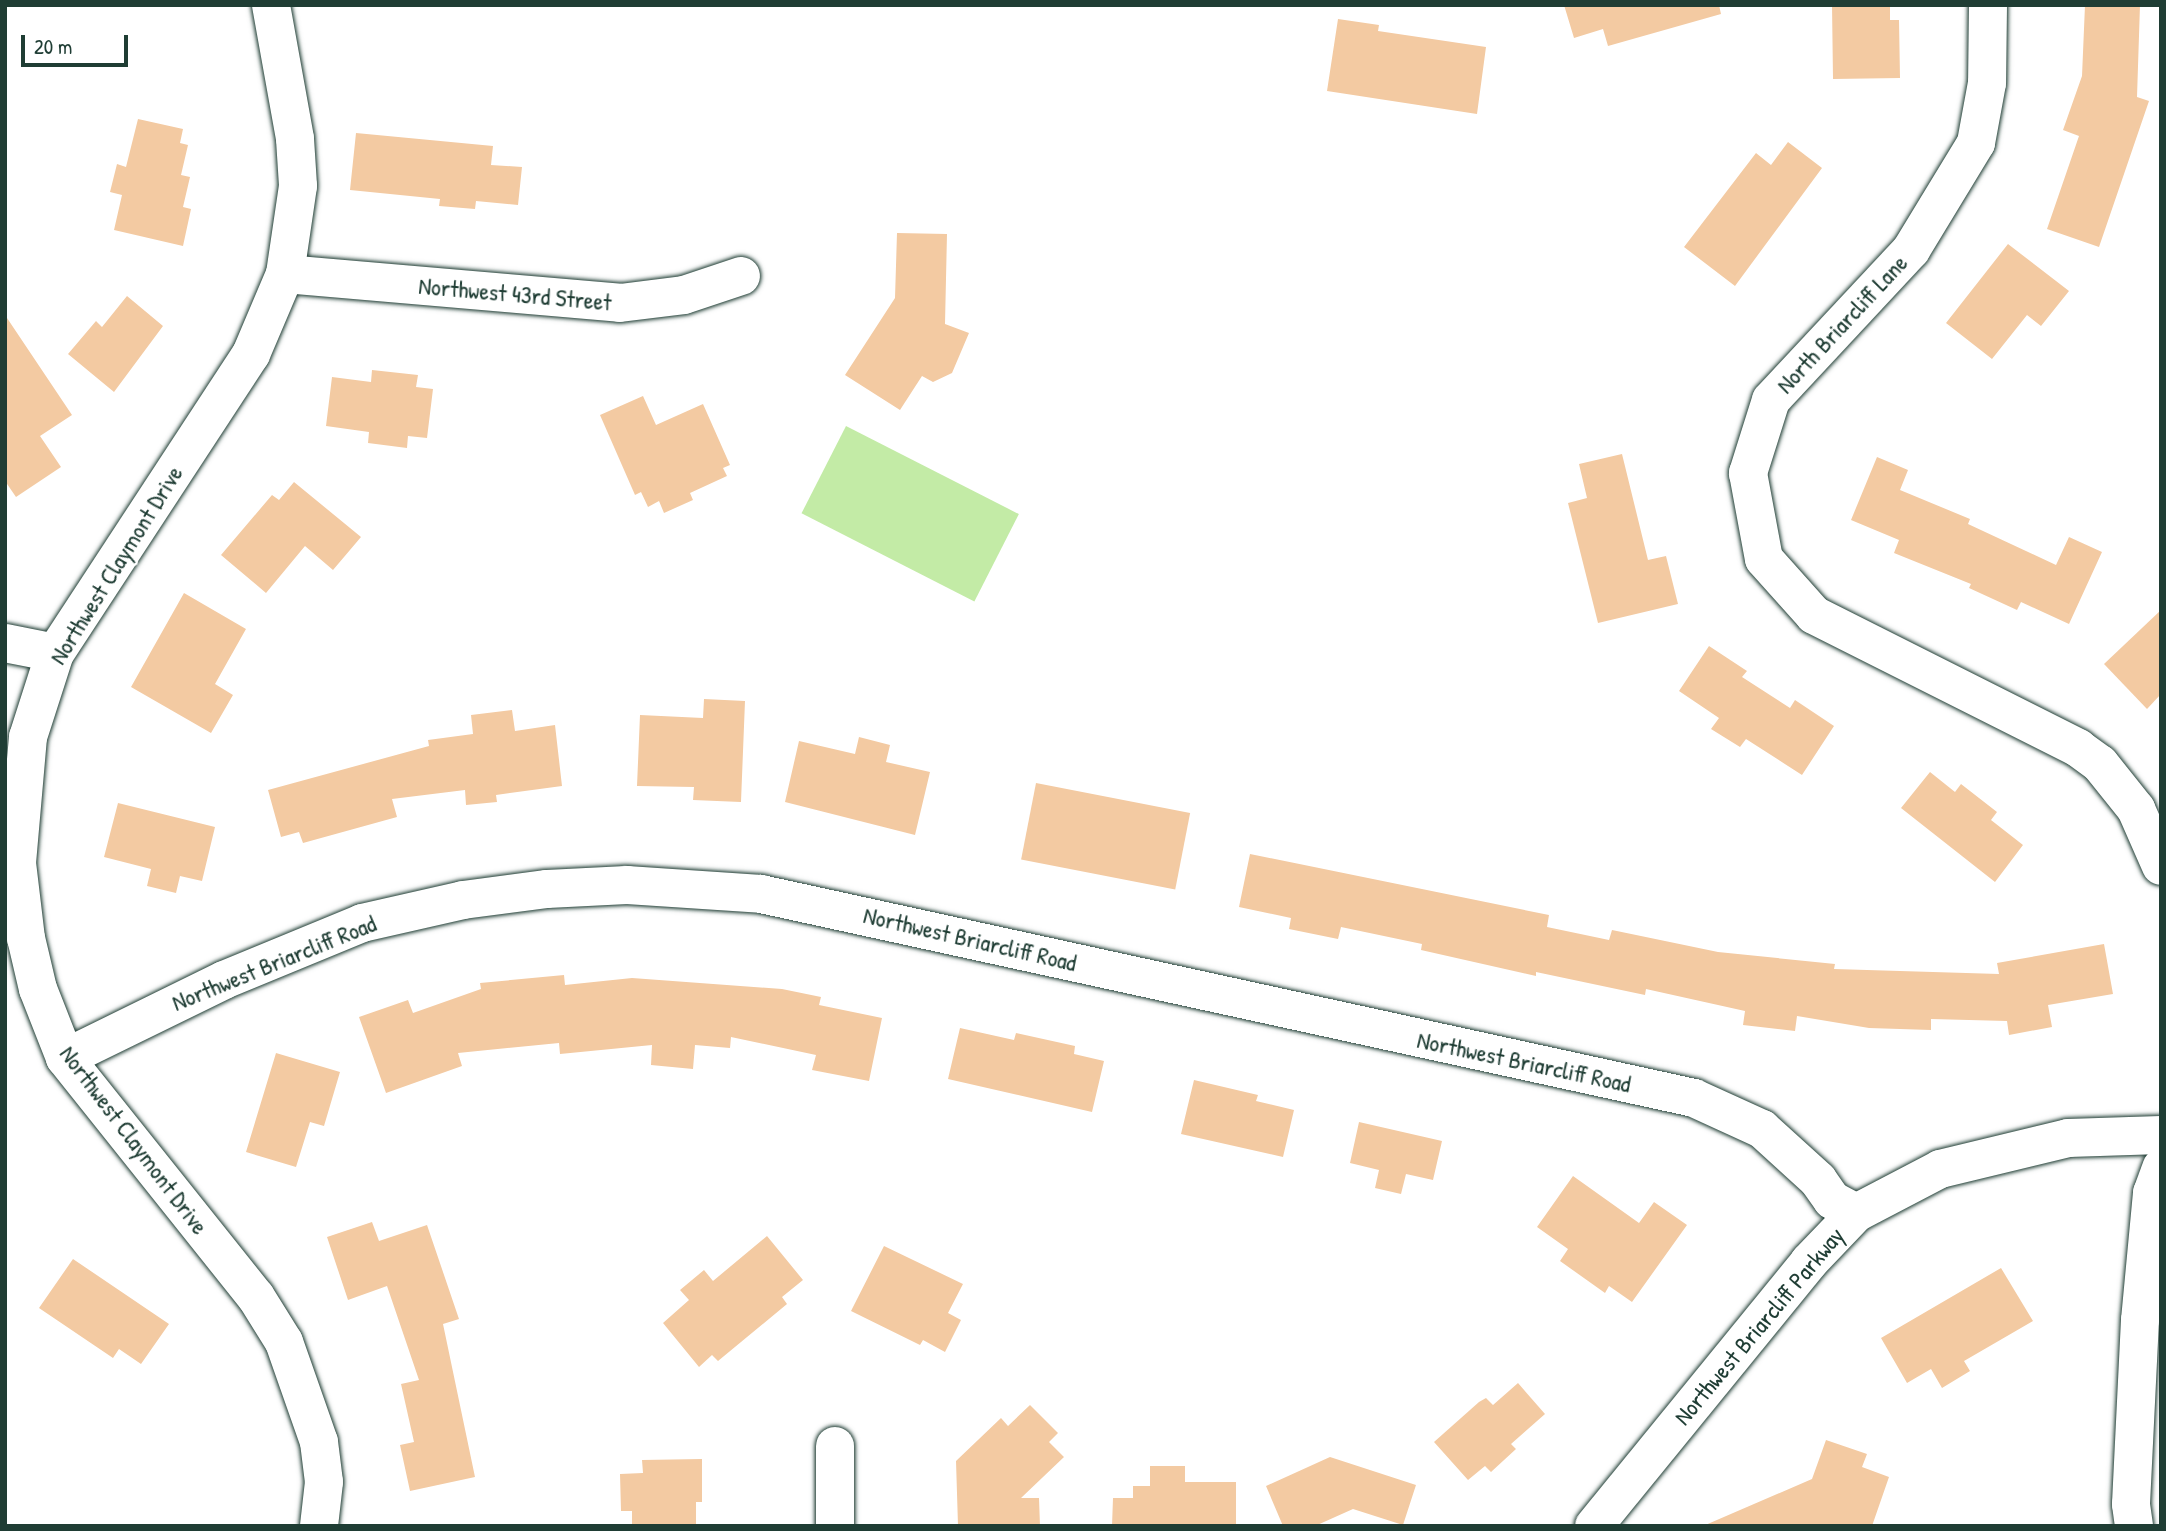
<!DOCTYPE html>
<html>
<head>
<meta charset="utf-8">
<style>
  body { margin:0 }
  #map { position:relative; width:2166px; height:1531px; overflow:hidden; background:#fff; font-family:"Patrick Hand",sans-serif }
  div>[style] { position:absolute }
  .green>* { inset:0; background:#c3eba6; transform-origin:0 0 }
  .building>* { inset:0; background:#f3caa2; transform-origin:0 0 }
  .roads { filter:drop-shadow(0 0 2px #1f3d34) drop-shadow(0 0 2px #1f3d34) }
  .minor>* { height:38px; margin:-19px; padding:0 19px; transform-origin:19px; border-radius:19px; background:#fff }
  .major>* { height:38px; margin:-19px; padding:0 19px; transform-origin:19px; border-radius:19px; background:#fff }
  span { translate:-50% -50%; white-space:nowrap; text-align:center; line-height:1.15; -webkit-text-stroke:5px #fff; paint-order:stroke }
  .street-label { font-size:24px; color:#1f3d34 }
  .frame { position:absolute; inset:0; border:7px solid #1f3d34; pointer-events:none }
  .scale { position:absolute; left:21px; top:35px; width:107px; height:32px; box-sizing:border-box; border:4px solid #1f3d34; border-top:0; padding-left:9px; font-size:21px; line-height:24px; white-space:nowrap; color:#1f3d34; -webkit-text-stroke:5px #fff; paint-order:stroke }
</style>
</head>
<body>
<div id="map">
  <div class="green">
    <div style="left:846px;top:426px;width:194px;height:98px;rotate:27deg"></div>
  </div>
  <div class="building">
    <div style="clip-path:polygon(1564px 5px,1719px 5px,1721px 14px,1608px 46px,1603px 29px,1574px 38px)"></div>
    <div style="clip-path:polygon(1832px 5px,1890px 5px,1890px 20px,1899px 20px,1900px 78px,1833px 79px)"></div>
    <div style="clip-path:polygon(2085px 5px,2140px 5px,2137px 97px,2149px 101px,2099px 247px,2047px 229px,2079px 136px,2063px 130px,2082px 76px)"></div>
    <div style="clip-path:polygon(1338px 19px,1379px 25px,1378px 31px,1486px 47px,1477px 114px,1327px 91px)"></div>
    <div style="clip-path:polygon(138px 119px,183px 129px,180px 143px,188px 145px,181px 175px,190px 177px,183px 207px,191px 209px,183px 246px,114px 230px,122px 195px,110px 192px,117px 164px,126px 167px)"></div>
    <div style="clip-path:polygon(356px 133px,493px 146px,491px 165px,522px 167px,518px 205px,476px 201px,475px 209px,439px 206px,440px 199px,350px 190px)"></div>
    <div style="clip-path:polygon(1788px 142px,1822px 168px,1735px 286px,1684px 247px,1756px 153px,1771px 165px)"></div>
    <div style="clip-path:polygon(897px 233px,947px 234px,945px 324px,969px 333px,952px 373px,933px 382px,922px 376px,900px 410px,845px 375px,895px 298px)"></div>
    <div style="clip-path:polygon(2008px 244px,2069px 291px,2041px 326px,2027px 315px,1992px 359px,1946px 323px)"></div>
    <div style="clip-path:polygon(127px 296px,163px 326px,114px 392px,68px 354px,96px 321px,102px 327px)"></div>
    <div style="clip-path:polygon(5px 315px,72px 415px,40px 436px,61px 467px,16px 497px,5px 481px)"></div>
    <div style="clip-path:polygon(372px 370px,418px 375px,416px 387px,433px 389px,427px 438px,408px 436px,407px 448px,368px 443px,369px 432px,326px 426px,332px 377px,371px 382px)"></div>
    <div style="clip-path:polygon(643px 396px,656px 425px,703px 404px,730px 465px,723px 468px,727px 476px,690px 493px,693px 500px,664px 513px,659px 501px,648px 507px,641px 492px,635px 495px,600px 415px)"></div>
    <div style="clip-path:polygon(1622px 454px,1648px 560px,1666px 556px,1678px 604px,1598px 623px,1568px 503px,1587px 498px,1579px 464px)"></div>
    <div style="clip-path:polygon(1877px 457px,1908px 470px,1900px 490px,1970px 519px,1968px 524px,2056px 565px,2069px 537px,2102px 552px,2069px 624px,2021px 602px,2017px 610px,1969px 588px,1971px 584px,1894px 553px,1899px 540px,1851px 520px)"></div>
    <div style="clip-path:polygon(294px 482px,361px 537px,333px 570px,305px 546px,266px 593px,221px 555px,272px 495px,279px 500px)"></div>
    <div style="clip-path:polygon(184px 593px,246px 629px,215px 684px,233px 695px,211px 733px,131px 687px)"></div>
    <div style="clip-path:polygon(2161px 610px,2161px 694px,2147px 709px,2104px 664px)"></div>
    <div style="clip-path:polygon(1709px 646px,1747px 671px,1742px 677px,1790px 708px,1795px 700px,1834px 726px,1802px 775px,1746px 739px,1740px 747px,1711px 729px,1719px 718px,1679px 691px)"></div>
    <div style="clip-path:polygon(704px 699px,745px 701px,741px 802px,693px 800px,694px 787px,637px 786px,640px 715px,703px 718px)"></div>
    <div style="clip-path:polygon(512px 710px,515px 731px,555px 725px,562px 786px,496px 795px,497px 802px,466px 805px,465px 790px,392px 799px,397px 817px,303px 843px,299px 832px,281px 837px,268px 790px,429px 746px,428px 740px,473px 734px,471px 715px)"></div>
    <div style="clip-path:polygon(859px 737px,890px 745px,886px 762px,930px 772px,915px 835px,785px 802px,799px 741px,855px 754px)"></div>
    <div style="clip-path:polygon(1930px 772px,1955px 792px,1961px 784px,1997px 812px,1991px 820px,2023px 845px,1995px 882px,1901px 808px)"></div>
    <div style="left:1036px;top:783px;width:157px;height:78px;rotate:11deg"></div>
    <div style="clip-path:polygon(118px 803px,215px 827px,202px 881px,180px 876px,176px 893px,147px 886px,151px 869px,104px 857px)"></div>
    <div style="clip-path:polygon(1250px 854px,1549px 915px,1547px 927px,1609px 940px,1612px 930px,1718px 952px,1835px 964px,1834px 969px,1999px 974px,1997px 963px,2104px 944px,2113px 994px,2048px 1005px,2052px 1027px,2009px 1035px,2007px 1021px,1931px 1019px,1931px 1030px,1869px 1028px,1797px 1016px,1795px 1031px,1743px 1025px,1745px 1011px,1646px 989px,1645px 995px,1536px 972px,1536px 976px,1421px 950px,1422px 944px,1341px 927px,1338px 939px,1289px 929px,1291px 918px,1239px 907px)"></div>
    <div style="clip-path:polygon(564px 975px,565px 985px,632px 978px,782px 989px,821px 997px,819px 1005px,882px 1018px,869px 1081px,812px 1070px,816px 1055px,731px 1037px,730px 1048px,695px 1045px,693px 1069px,651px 1065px,652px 1045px,560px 1054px,559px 1043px,458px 1053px,462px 1066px,386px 1093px,359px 1017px,408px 1000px,413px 1013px,481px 989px,480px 983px)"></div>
    <div style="clip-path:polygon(960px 1028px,1014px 1040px,1016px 1033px,1075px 1046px,1074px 1054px,1104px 1061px,1092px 1112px,948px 1079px)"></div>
    <div style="clip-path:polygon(276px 1053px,340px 1072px,324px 1126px,310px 1122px,296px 1167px,246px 1152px)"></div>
    <div style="clip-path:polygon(1194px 1080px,1258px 1095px,1256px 1101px,1294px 1110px,1283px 1157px,1181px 1134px)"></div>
    <div style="clip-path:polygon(1359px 1122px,1442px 1141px,1433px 1180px,1406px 1174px,1401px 1194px,1375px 1188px,1379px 1170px,1350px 1163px)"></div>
    <div style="clip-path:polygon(1573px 1176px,1639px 1223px,1654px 1202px,1687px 1225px,1632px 1302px,1609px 1286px,1605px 1293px,1560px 1261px,1568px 1249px,1537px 1227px)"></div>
    <div style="clip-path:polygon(372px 1222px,379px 1241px,427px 1225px,459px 1319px,443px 1324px,475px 1477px,410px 1491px,400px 1445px,414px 1442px,401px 1384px,419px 1380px,387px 1286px,348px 1300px,327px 1237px)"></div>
    <div style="clip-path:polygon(767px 1236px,803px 1280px,782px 1297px,787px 1304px,718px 1361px,712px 1355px,699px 1367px,663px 1323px,689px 1300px,680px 1290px,704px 1270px,713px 1281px)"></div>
    <div style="clip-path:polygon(884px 1246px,963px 1284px,948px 1313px,961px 1320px,945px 1352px,923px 1340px,920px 1345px,851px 1311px)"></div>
    <div style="clip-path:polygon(73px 1259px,169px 1324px,141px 1364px,119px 1349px,113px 1358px,39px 1308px)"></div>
    <div style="clip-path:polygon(2001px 1268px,2033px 1321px,1964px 1361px,1970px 1371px,1942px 1388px,1931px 1369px,1907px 1383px,1881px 1338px)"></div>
    <div style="clip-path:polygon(1518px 1383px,1545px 1414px,1511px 1444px,1516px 1449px,1491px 1472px,1485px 1466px,1468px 1480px,1434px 1442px,1479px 1402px,1486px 1398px,1493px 1405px)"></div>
    <div style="clip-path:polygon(1030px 1405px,1058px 1433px,1049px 1442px,1064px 1457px,1021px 1498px,1039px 1498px,1040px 1526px,958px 1526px,956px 1461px,1001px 1418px,1008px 1426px)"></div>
    <div style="clip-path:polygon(1826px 1440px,1867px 1454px,1862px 1467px,1889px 1477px,1872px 1526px,1703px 1526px,1812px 1479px)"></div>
    <div style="clip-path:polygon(1330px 1457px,1416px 1485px,1403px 1525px,1353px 1509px,1315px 1526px,1283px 1526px,1266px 1486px)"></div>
    <div style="clip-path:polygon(702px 1459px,702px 1502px,696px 1502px,696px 1526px,632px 1526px,632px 1511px,621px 1511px,620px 1474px,643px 1473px,642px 1460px)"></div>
    <div style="clip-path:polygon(1150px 1466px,1185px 1466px,1185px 1482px,1236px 1482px,1236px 1526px,1112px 1526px,1113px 1498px,1133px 1498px,1133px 1486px,1150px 1486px)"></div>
  </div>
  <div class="roads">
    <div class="minor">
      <div style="left:271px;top:5px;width:136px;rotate:79.8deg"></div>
      <div style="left:295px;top:139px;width:47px;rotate:86.3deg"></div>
      <div style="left:298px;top:186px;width:89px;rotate:98.4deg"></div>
      <div style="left:285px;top:274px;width:87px;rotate:113deg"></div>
      <div style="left:251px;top:354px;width:358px;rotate:123.2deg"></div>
      <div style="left:55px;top:653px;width:88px;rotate:107.8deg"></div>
      <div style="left:28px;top:737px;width:126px;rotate:95deg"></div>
      <div style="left:17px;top:863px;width:76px;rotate:83.2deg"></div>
      <div style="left:26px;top:938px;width:52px;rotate:76.8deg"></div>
      <div style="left:38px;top:989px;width:74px;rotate:68.6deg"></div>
      <div style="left:65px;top:1058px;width:306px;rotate:51.4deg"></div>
      <div style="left:256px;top:1297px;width:53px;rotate:58.1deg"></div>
      <div style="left:284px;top:1342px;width:106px;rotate:70.7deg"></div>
      <div style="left:319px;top:1442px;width:40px;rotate:82.9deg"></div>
      <div style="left:324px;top:1482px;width:44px;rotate:96.5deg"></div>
      <div style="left:1988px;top:5px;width:78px;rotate:90.7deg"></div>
      <div style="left:1987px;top:83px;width:61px;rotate:100.4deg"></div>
      <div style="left:1976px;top:143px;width:125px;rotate:121.3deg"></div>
      <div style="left:1911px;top:250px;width:205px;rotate:133deg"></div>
      <div style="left:1771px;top:400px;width:77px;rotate:107.5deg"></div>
      <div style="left:1748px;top:473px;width:87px;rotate:79.5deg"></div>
      <div style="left:1764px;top:559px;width:75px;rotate:48.2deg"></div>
      <div style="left:1814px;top:615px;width:296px;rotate:26.7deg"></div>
      <div style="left:2078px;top:748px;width:27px;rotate:36deg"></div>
      <div style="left:2100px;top:764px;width:58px;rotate:51.3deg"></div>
      <div style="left:2136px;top:809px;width:62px;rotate:66.3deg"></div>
      <div style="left:285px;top:274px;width:336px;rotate:4.9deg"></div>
      <div style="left:620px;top:303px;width:64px;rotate:-7.1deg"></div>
      <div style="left:684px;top:295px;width:60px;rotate:-18.4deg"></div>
      <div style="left:5px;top:643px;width:51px;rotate:11.3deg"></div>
      <div style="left:65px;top:1058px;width:177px;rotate:-26.1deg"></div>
      <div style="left:224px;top:980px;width:149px;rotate:-22.4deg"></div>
      <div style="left:362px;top:923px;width:104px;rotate:-12.8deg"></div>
      <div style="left:463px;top:900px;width:85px;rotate:-7.5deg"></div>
      <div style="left:547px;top:889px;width:80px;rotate:-2.9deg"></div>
      <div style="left:627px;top:885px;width:134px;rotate:3.8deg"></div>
      <div style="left:761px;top:894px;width:955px;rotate:12.33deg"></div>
      <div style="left:1694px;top:1098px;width:75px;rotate:24.5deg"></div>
      <div style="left:1762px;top:1129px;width:76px;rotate:42.3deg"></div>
      <div style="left:1818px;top:1180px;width:24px;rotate:55deg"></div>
      <div style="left:1832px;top:1200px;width:27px;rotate:28deg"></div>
      <div style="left:835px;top:1446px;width:80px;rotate:90deg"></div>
      <div style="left:2134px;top:1526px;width:22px;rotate:-98deg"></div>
      <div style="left:2131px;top:1504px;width:184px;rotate:-87.2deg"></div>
      <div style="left:2140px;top:1320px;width:128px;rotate:-84.6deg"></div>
      <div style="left:2152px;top:1193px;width:27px;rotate:-70deg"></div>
    </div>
    <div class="major">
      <div style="left:1594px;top:1526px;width:340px;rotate:-50.8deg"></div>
      <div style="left:1809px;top:1262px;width:68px;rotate:-46.2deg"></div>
      <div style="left:1856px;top:1213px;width:95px;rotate:-27.6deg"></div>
      <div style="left:1940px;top:1169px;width:132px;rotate:-13.6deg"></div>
      <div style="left:2068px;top:1138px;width:93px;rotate:-1.8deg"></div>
    </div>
  </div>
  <div class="street-label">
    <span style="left:515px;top:294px;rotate:5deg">Northwest 43rd Street</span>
    <span style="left:1842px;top:324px;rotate:-47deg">North Briarcliff Lane</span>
    <span style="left:116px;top:565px;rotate:-58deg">Northwest Claymont Drive</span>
    <span style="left:970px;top:939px;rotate:13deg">Northwest Briarcliff Road</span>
    <span style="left:274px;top:963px;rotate:-22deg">Northwest Briarcliff Road</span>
    <span style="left:1524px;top:1062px;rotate:12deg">Northwest Briarcliff Road</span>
    <span style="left:134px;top:1140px;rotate:53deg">Northwest Claymont Drive</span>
    <span style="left:1759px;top:1326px;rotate:-50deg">Northwest Briarcliff Parkway</span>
  </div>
  <div class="frame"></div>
  <div class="scale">20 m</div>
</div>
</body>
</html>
